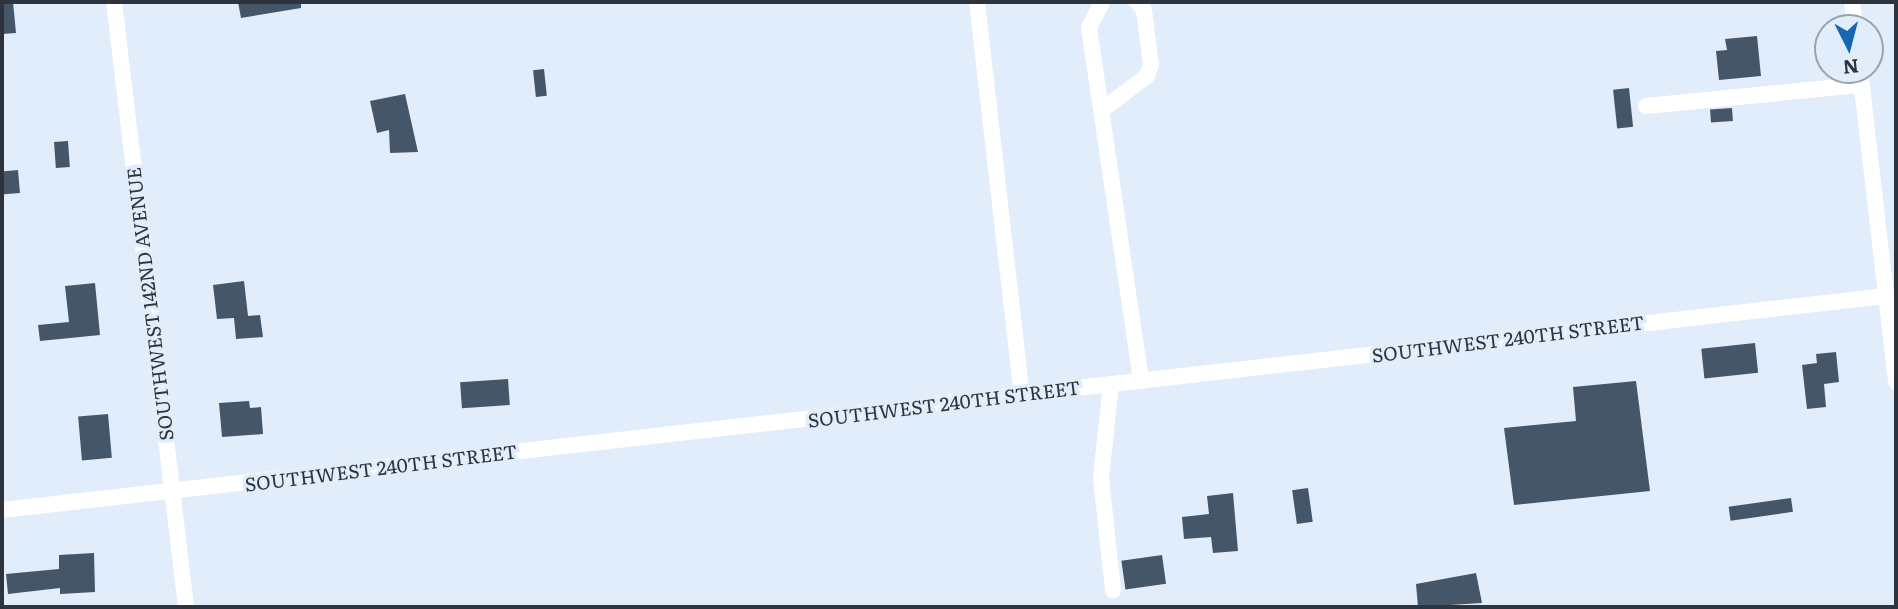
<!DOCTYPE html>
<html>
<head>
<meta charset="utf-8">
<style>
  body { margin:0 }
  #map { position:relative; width:1898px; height:609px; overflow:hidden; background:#e1edfb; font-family:Literata,serif }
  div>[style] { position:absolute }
  .building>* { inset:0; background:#465669; transform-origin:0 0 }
  .minor>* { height:16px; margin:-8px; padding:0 8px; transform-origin:8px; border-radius:8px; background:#fff }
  span { translate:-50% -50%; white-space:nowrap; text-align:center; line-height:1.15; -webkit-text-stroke:7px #e1edfb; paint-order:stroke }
  .street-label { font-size:19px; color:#2d343d }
  .frame { position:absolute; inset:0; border:4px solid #2d343d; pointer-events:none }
  .north { position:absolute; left:1814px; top:14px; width:70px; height:70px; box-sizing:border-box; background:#e1edfb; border:2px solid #99a3af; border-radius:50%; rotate:174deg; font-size:19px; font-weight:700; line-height:28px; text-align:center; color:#2d343d }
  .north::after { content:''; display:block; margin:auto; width:24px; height:32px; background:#1865b4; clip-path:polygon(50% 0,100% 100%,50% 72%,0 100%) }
</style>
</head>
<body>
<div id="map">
  <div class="building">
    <div style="clip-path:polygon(2px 2px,13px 2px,16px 33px,2px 34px)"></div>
    <div style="clip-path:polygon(238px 2px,301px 2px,301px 8px,241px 18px)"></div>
    <div style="clip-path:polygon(1757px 36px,1761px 76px,1719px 80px,1716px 51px,1727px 50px,1725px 39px)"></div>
    <div style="left:544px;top:69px;width:27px;height:11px;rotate:84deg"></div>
    <div style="left:1629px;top:88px;width:39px;height:16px;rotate:84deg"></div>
    <div style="clip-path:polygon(405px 94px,418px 152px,390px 153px,389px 130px,377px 133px,370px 101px)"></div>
    <div style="left:1732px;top:108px;width:13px;height:22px;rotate:86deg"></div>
    <div style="left:68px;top:141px;width:26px;height:14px;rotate:86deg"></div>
    <div style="left:18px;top:170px;width:23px;height:16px;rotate:85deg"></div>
    <div style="clip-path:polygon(244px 281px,248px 316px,260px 315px,263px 337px,236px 339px,234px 318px,217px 319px,213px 285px)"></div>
    <div style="clip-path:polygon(95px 283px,100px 335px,40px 341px,38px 325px,69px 322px,65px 286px)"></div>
    <div style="left:1755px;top:343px;width:30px;height:54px;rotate:84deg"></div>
    <div style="clip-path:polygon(1836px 352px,1839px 382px,1824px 384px,1826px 407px,1807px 409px,1802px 365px,1817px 363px,1816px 354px)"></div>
    <div style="left:508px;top:379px;width:26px;height:48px;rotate:86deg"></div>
    <div style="clip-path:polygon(1636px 381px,1650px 491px,1514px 505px,1504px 428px,1576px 421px,1573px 387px)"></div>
    <div style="clip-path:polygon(249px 401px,250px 408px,261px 407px,263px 434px,222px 437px,219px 403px)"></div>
    <div style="left:108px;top:414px;width:44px;height:30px;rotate:85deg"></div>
    <div style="left:1308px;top:488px;width:34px;height:16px;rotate:82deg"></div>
    <div style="clip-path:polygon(1233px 493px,1238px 551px,1213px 553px,1211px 537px,1184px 539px,1182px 517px,1209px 514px,1207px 496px)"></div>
    <div style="left:1791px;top:498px;width:14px;height:63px;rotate:82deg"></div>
    <div style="clip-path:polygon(94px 553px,95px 592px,60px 594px,60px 588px,8px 594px,6px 574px,59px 569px,59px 555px)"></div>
    <div style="left:1162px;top:555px;width:29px;height:41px;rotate:82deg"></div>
    <div style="clip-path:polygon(1476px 573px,1482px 603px,1418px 607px,1416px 584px)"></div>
  </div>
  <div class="minor">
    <div style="left:114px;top:2px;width:609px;rotate:83.21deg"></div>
    <div style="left:977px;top:2px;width:396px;rotate:83.5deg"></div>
    <div style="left:1102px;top:2px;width:29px;rotate:117deg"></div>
    <div style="left:1089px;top:28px;width:357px;rotate:81.6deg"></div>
    <div style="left:1852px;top:2px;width:26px;rotate:83deg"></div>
    <div style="left:1860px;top:70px;width:314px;rotate:83.4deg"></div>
    <div style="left:1646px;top:106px;width:217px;rotate:-5.6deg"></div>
    <div style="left:1102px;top:110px;width:56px;rotate:-37.1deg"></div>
    <div style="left:1147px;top:76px;width:12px;rotate:-70deg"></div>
    <div style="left:1151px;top:65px;width:55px;rotate:-97.3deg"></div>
    <div style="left:1144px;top:10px;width:11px;rotate:-131deg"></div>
    <div style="left:1111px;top:384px;width:95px;rotate:96.1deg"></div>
    <div style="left:1101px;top:478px;width:113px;rotate:83.9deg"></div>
    <div style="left:2px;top:510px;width:1897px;rotate:-6.48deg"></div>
  </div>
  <div class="street-label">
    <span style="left:150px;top:304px;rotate:-97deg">SOUTHWEST 142ND AVENUE</span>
    <span style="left:1508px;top:339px;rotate:-7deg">SOUTHWEST 240TH STREET</span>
    <span style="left:944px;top:404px;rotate:-7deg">SOUTHWEST 240TH STREET</span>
    <span style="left:381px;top:468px;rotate:-7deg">SOUTHWEST 240TH STREET</span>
  </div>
  <div class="frame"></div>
  <div class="north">N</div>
</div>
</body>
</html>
